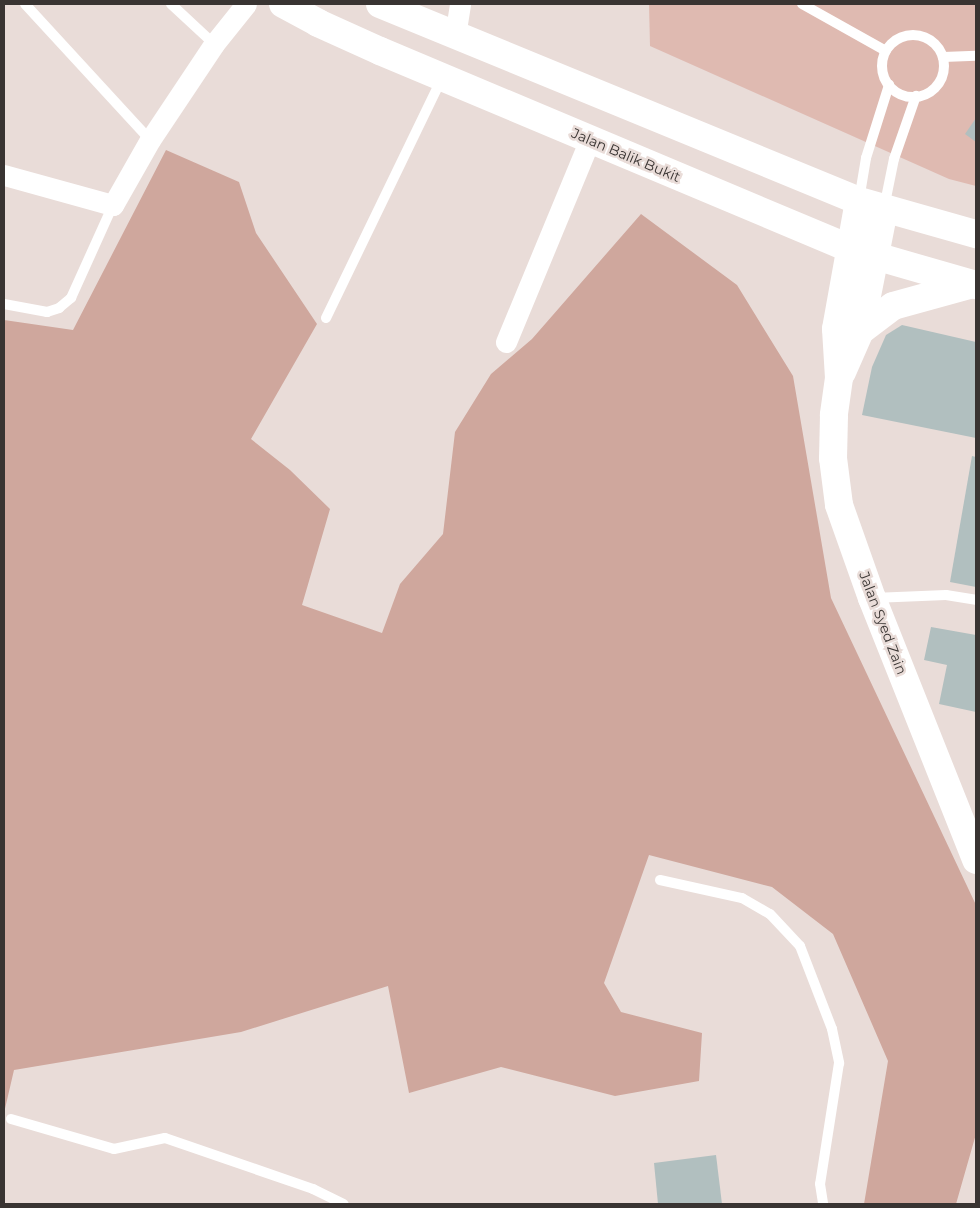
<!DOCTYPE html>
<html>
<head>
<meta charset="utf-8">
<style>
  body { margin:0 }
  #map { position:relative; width:980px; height:1208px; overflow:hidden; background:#e9dcd8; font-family:Montserrat,sans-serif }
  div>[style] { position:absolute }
  .green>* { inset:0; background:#dfbab1 }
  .forest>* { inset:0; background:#cfa79d }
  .building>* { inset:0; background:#b1bfbf }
  .lane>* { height:10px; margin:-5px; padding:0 5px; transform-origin:5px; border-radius:5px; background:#fff }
  .lane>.ring { margin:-5px; padding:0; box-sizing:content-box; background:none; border:10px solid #fff; border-radius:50% }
  .street>* { height:21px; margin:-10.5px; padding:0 10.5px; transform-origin:10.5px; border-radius:10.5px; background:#fff }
  .secondary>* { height:28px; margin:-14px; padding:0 14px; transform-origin:14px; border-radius:14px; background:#fff }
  span { translate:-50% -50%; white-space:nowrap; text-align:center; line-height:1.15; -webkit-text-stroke:5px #e9dcd8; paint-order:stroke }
  .street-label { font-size:14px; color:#393432 }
  .frame { position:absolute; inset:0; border:5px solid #393432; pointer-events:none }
</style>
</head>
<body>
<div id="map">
  <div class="green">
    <div style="clip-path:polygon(649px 4px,976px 4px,976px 186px,949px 179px,650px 46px)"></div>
  </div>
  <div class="forest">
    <div style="clip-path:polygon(166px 150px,239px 182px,256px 233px,317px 324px,251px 439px,290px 470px,330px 509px,302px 605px,382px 633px,400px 584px,443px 534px,455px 432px,491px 374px,532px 339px,641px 214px,737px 285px,793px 376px,831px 598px,976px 905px,976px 1134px,956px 1204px,864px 1204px,888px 1061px,833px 934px,772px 887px,649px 855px,604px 983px,621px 1012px,702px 1033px,699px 1081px,615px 1096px,501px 1067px,409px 1093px,388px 986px,241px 1032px,14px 1070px,4px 1113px,4px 320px,73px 330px)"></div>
  </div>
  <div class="building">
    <div style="clip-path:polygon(976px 118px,976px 142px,965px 134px)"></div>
    <div style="clip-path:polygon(902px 325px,976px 342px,976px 438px,862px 415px,872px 367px,886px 335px)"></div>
    <div style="clip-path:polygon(972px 456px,976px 457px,976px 587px,950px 582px)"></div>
    <div style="clip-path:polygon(931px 627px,976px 635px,976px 712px,939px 704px,947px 665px,924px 660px)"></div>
    <div style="clip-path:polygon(716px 1155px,722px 1204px,658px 1204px,654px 1163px)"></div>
  </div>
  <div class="lane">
    <div style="left:25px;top:4px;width:185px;rotate:47.4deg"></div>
    <div style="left:171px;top:4px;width:59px;rotate:42.9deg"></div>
    <div style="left:802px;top:4px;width:96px;rotate:29.2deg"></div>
    <div class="ring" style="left:882px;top:35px;width:52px;height:52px"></div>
    <div style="left:943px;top:57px;width:33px;rotate:-2deg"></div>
    <div style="left:859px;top:200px;width:43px;rotate:-80.5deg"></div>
    <div style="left:866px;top:158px;width:77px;rotate:-72.5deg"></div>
    <div style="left:884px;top:208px;width:50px;rotate:-78.5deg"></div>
    <div style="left:894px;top:159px;width:67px;rotate:-70.8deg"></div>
    <div style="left:4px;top:304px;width:44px;rotate:10.5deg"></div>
    <div style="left:47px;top:312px;width:13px;rotate:-18deg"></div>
    <div style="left:59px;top:308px;width:16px;rotate:-40deg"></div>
    <div style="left:71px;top:298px;width:102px;rotate:-65.7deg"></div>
    <div style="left:326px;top:318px;width:267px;rotate:-64.2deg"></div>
    <div style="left:873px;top:598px;width:73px;rotate:-2.4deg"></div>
    <div style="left:946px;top:595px;width:30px;rotate:9deg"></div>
    <div style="left:660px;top:880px;width:84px;rotate:12.4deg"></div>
    <div style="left:742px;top:898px;width:32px;rotate:30deg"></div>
    <div style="left:770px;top:914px;width:44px;rotate:46.8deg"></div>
    <div style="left:800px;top:946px;width:89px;rotate:68.9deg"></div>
    <div style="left:832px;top:1029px;width:35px;rotate:78deg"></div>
    <div style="left:839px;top:1063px;width:122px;rotate:98.9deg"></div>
    <div style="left:820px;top:1184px;width:20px;rotate:81deg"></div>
    <div style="left:11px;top:1119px;width:107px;rotate:16.2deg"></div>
    <div style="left:114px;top:1149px;width:52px;rotate:-12.2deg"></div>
    <div style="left:165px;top:1138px;width:157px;rotate:19deg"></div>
    <div style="left:313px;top:1189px;width:34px;rotate:26deg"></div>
  </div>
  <div class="street">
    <div style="left:455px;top:36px;width:32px;rotate:-81deg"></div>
    <div style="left:4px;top:175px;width:113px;rotate:15.4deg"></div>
    <div style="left:113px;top:205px;width:75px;rotate:-60.4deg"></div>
    <div style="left:150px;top:140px;width:115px;rotate:-56.3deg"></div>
    <div style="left:214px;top:44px;width:51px;rotate:-51.3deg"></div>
    <div style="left:506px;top:342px;width:220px;rotate:-67.5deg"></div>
  </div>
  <div class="secondary">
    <div style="left:283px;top:4px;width:40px;rotate:28deg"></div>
    <div style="left:318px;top:23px;width:68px;rotate:24.3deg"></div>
    <div style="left:380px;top:51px;width:511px;rotate:22.8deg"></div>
    <div style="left:851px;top:249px;width:130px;rotate:16.1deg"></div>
    <div style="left:380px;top:4px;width:518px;rotate:22.36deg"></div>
    <div style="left:859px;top:201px;width:122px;rotate:15.8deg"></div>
    <div style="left:859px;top:201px;width:130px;rotate:100.2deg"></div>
    <div style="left:836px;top:329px;width:49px;rotate:86.5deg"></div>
    <div style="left:839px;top:378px;width:37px;rotate:98deg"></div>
    <div style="left:834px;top:415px;width:43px;rotate:91.3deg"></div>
    <div style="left:833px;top:458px;width:47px;rotate:82.7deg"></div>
    <div style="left:839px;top:505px;width:99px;rotate:70.5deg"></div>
    <div style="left:872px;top:598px;width:282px;rotate:68.3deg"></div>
    <div style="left:860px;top:331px;width:41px;rotate:-37.1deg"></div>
    <div style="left:893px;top:306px;width:79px;rotate:-15.4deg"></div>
    <div style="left:842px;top:372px;width:45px;rotate:-66.3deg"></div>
    <div style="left:860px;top:331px;width:123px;rotate:-78.8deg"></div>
  </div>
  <div class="street-label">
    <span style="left:626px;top:155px;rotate:23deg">Jalan Balik Bukit</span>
    <span style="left:883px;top:623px;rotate:69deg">Jalan Syed Zain</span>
  </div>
  <div class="frame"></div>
</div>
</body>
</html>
